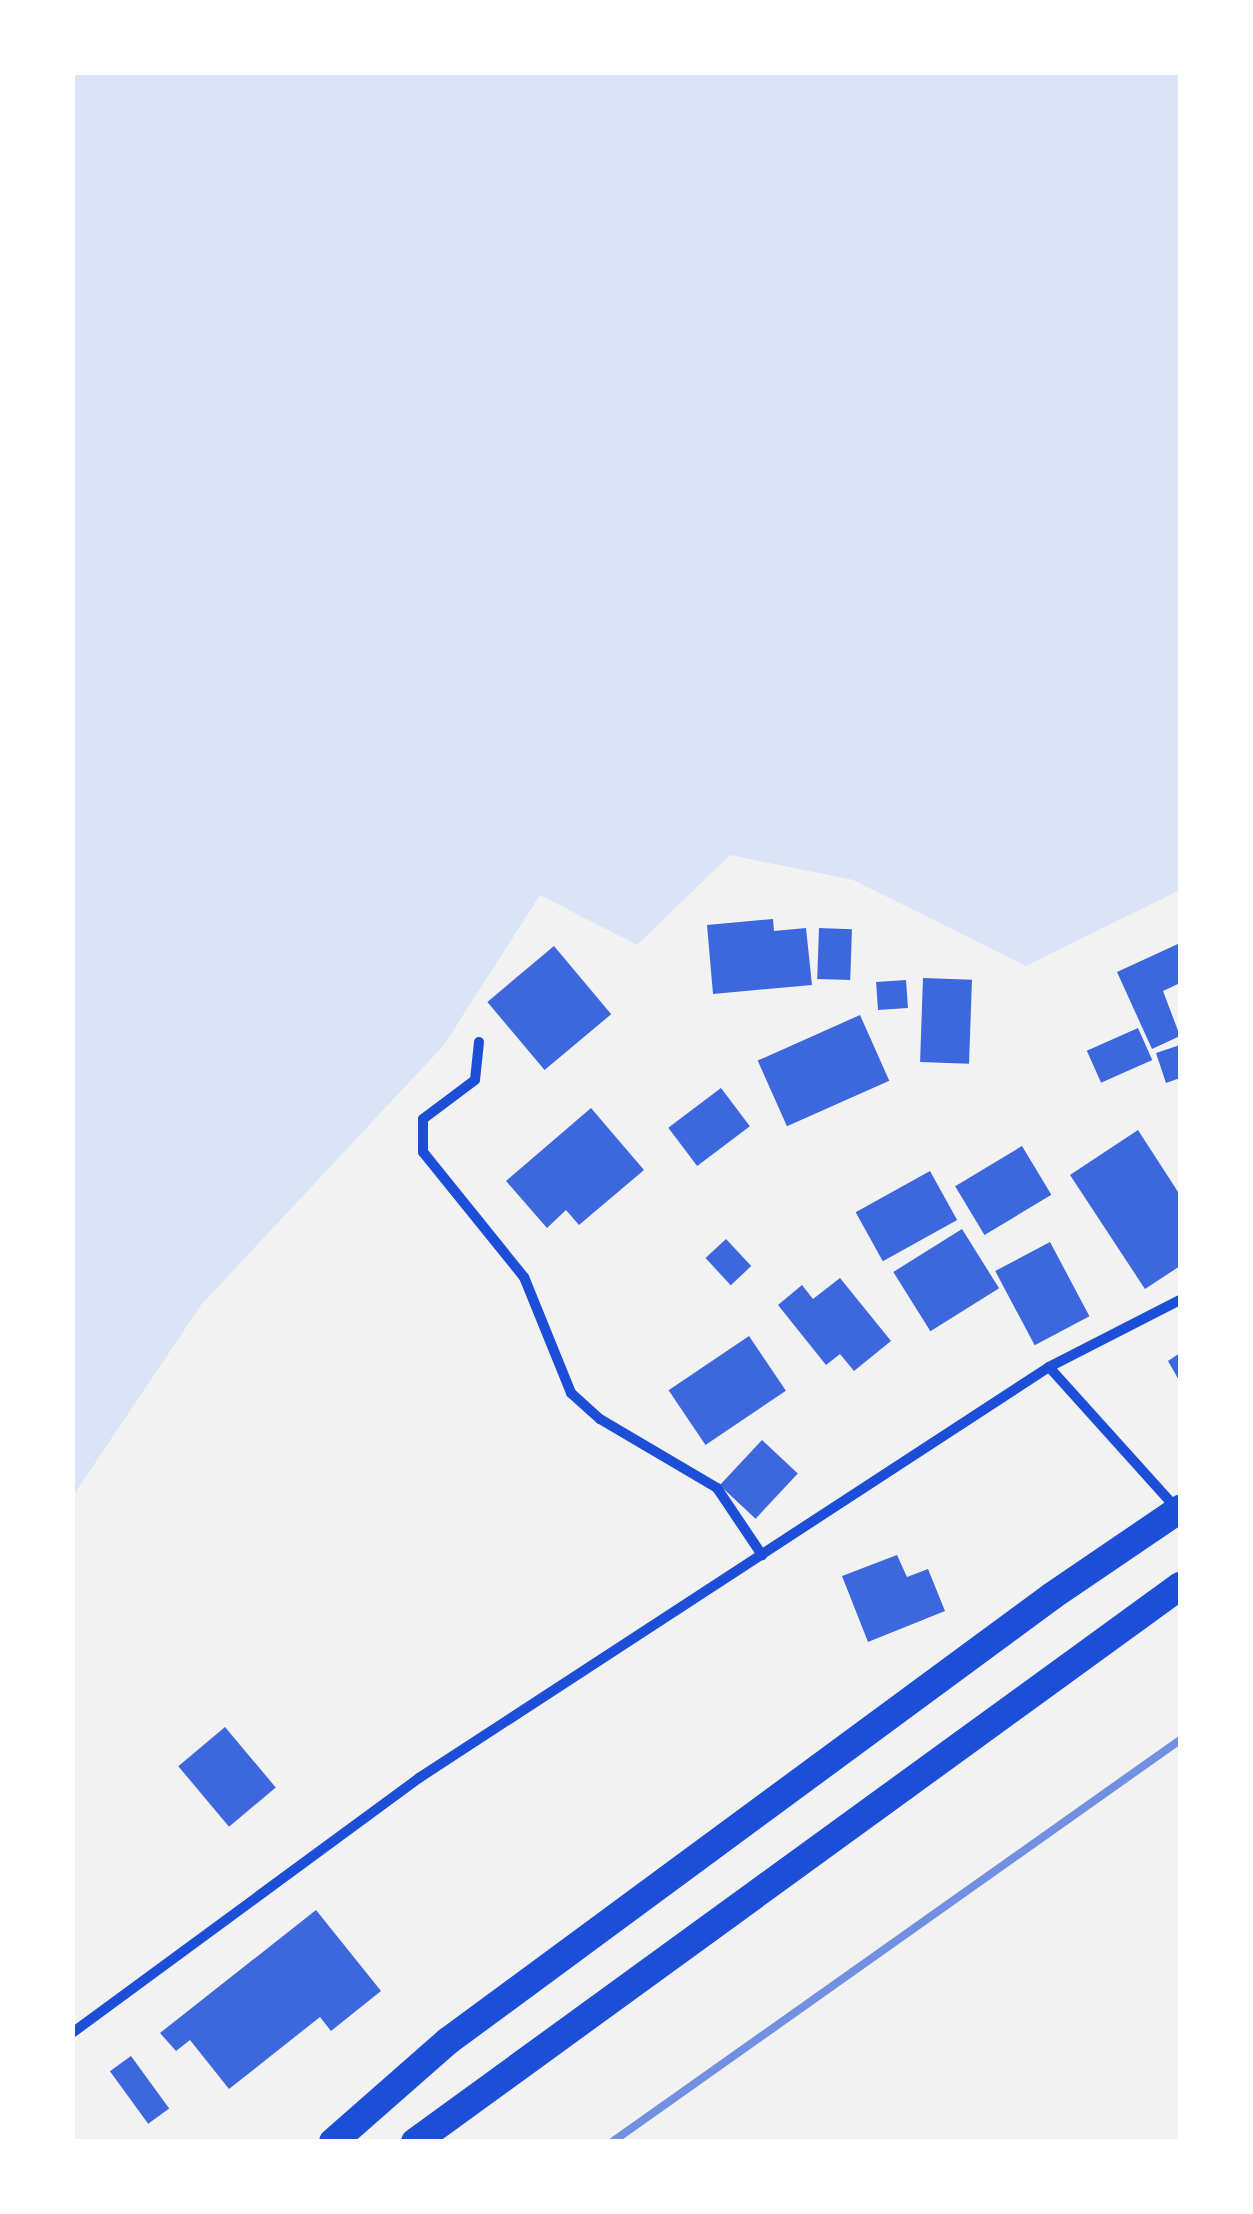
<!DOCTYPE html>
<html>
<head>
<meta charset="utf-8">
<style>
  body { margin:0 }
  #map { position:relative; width:1253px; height:2214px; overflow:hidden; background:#f2f2f2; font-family:"Alegreya Sans",sans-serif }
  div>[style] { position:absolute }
  .green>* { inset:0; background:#dbe4f7 }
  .building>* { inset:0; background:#3d67dc; transform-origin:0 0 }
  .minor>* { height:10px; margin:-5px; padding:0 5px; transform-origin:5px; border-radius:5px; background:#1d4ed8 }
  .trunk>* { height:28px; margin:-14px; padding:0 14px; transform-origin:14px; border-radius:14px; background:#1d4ed8 }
  .rail>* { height:8px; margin:-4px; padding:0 4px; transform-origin:4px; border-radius:4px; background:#7290e2 }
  span { translate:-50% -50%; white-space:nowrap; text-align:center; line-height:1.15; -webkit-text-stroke:10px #fff; paint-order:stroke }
  .frame { position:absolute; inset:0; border:75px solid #fff; pointer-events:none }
</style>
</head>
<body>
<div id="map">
  <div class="green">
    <div style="clip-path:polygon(73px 72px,1180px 73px,1180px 890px,1026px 966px,853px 880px,730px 855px,637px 945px,540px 895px,444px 1045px,201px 1305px,73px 1496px)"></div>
  </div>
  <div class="building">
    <div style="clip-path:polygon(773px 919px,774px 931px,806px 928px,812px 985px,713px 994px,707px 925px)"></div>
    <div style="left:819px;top:928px;width:33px;height:51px;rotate:2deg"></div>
    <div style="clip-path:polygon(1180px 943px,1180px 983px,1163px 991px,1180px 1036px,1152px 1049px,1117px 972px)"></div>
    <div style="left:554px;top:946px;width:89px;height:87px;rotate:50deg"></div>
    <div style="left:923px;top:978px;width:49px;height:84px;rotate:2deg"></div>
    <div style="left:906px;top:980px;width:28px;height:30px;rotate:86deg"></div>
    <div style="left:860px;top:1015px;width:72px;height:112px;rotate:66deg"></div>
    <div style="left:1138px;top:1028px;width:35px;height:56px;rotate:66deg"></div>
    <div style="clip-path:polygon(1180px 1045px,1180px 1078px,1166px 1083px,1156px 1053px)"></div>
    <div style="left:721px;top:1088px;width:48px;height:66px;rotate:53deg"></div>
    <div style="clip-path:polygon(591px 1108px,644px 1170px,579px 1225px,566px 1210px,547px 1228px,506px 1181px)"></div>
    <div style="clip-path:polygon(1138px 1130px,1180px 1195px,1180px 1266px,1145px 1289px,1070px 1175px)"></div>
    <div style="left:1022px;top:1146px;width:57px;height:78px;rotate:59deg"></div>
    <div style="left:930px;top:1171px;width:56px;height:85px;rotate:61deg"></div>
    <div style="left:962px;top:1229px;width:70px;height:81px;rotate:58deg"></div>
    <div style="left:726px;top:1239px;width:37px;height:28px;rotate:47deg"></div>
    <div style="left:1050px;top:1242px;width:84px;height:62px;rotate:62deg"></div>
    <div style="clip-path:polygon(840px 1278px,891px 1341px,854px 1371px,840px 1354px,826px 1365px,778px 1305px,802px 1285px,813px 1299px)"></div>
    <div style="left:749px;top:1336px;width:66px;height:97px;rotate:56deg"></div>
    <div style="clip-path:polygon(1180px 1353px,1180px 1382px,1168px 1361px)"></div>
    <div style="left:762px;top:1440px;width:49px;height:62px;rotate:43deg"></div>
    <div style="clip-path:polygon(897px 1555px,907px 1577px,928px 1569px,945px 1611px,868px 1642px,842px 1576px)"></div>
    <div style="left:225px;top:1727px;width:79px;height:61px;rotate:50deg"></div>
    <div style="clip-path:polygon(316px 1910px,381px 1991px,331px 2031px,320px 2017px,229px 2089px,190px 2040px,176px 2051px,160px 2033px)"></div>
    <div style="left:131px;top:2056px;width:65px;height:26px;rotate:54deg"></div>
  </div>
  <div class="minor">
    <div style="left:479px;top:1042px;width:38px;rotate:96deg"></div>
    <div style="left:475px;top:1080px;width:65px;rotate:143.1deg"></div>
    <div style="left:423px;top:1119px;width:33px;rotate:90deg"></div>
    <div style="left:423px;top:1152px;width:161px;rotate:51.1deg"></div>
    <div style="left:524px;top:1277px;width:125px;rotate:67.9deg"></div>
    <div style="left:571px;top:1393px;width:39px;rotate:42deg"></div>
    <div style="left:600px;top:1419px;width:136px;rotate:30.5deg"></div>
    <div style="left:717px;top:1488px;width:81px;rotate:56.1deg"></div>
    <div style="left:1049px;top:1367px;width:190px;rotate:48deg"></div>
    <div style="left:72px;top:2033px;width:431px;rotate:-36.3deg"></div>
    <div style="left:419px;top:1778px;width:752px;rotate:-33.12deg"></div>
    <div style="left:1049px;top:1367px;width:147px;rotate:-27.1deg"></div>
  </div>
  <div class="trunk">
    <div style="left:333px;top:2142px;width:153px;rotate:-41.3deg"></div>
    <div style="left:448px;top:2041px;width:750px;rotate:-36.38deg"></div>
    <div style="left:1052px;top:1596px;width:155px;rotate:-34.2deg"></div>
    <div style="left:415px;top:2142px;width:946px;rotate:-36.01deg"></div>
  </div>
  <div class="rail">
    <div style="left:612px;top:2142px;width:696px;rotate:-35.29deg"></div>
  </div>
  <div class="frame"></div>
</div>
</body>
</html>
